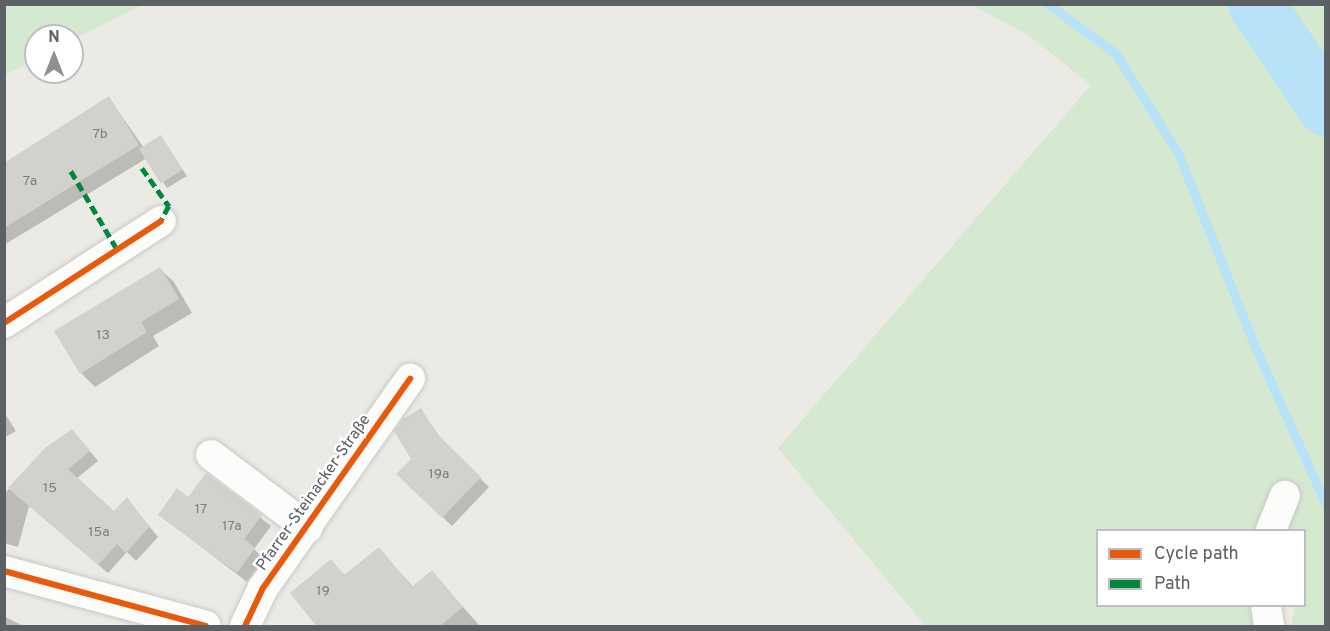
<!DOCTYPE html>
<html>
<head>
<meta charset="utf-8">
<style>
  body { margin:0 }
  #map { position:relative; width:1330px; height:631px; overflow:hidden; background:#eceae5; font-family:Overpass,sans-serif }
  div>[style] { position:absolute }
  .green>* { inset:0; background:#d4e9cf }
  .shadow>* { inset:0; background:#0003 }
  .stream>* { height:9px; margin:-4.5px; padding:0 4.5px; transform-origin:4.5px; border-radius:4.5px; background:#b8e2f7 }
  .river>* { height:57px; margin:-28.5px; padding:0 28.5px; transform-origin:28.5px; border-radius:28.5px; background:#b8e2f7 }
  .building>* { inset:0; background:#d2d1ce; transform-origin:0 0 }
  .roads { filter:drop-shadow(0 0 2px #c8c8c8) drop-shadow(0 0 2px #c8c8c8) }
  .minor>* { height:30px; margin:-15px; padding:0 15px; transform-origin:15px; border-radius:15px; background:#fcfcfb }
  .quiet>* { height:4.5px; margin-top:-2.25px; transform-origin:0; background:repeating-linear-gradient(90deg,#00873e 0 9px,transparent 0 13.5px) }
  .cycleway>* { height:6px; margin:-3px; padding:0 3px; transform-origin:3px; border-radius:3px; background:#e8590c }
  span { translate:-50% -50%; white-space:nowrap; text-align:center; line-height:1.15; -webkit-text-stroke:5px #fff; paint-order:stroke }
  .number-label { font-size:14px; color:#7a7e80 }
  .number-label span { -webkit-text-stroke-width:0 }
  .street-label { font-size:16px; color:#5b6065 }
  .frame { position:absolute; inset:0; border:6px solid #5b6065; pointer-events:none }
  .legend { position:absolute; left:1096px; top:529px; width:210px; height:78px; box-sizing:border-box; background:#fff; border:2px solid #bdbfc1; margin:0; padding:8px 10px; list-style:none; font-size:18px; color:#5b6065 }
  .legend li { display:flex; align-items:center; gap:12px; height:30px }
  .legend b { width:30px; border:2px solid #bdbfc1 }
  .north { position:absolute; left:24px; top:24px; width:60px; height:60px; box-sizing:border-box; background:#fff; border:2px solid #bdbfc1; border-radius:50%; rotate:0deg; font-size:16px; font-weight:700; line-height:24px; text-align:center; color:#5b6065 }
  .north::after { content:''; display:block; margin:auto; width:21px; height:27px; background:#8e9092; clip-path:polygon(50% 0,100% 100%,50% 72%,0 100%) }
</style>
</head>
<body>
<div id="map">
  <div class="green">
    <div style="clip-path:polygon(5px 4px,142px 4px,142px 5px,72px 40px,72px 36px,36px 36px,36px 59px,5px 75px)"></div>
    <div style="clip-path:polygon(972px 5px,1325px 5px,1325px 626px,1291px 626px,1295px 606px,1304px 606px,1304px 530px,1288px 530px,1272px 500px,1259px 530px,1098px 530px,1098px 606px,1255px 606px,1257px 626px,925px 626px,778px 448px,1091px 85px,1028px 35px)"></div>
  </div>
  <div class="shadow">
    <div style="clip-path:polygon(109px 98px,144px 148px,161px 137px,187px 176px,167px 188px,147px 158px,4px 245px,4px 164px)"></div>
    <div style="clip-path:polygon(160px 269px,174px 282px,192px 313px,153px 336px,159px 346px,95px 387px,81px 373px)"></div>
    <div style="clip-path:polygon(421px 410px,444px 443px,489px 487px,452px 526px,398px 474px,413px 460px)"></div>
    <div style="clip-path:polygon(4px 412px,16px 431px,4px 438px)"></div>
    <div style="clip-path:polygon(81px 440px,98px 461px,76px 479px,114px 513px,127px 499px,158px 537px,136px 561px,127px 552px,108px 573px,29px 506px,18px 547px,4px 543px,4px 494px,47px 450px)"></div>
    <div style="clip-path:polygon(206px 475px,271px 526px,254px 549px,264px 559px,247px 582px,160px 515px,189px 499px)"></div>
    <div style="clip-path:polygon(379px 549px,414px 588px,432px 572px,479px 625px,320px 626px,331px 562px,346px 576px)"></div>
    <div style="clip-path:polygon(4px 616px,23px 626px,4px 626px)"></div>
  </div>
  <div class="stream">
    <div style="left:1048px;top:4px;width:84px;rotate:36.3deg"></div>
    <div style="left:1116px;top:54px;width:117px;rotate:57.9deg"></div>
    <div style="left:1178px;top:153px;width:211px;rotate:68.3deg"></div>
    <div style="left:1256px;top:349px;width:171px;rotate:65.8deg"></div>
  </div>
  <div class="river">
    <div style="left:1256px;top:4px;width:125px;rotate:55.8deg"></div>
  </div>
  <div class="building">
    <div style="clip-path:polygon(109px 96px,139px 145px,4px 228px,4px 163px)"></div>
    <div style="left:161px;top:135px;width:41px;height:26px;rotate:58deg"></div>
    <div style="clip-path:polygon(160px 267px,179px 299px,141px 322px,147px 332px,80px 374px,54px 331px)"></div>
    <div style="clip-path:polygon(421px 408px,436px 433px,481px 477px,442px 518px,396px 474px,411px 459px,394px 431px,403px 419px)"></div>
    <div style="clip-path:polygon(72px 429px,90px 451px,68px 469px,114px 511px,127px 497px,149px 527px,126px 553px,117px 544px,98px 565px,8px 488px,45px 448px)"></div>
    <div style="clip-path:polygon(206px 473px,262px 515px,244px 539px,255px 548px,237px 573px,158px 515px,177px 488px,188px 497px)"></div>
    <div style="clip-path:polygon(379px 547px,412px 587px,432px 570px,463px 607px,439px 627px,317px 627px,290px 593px,331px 559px,344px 575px)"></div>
  </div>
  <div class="roads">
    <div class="minor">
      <div style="left:4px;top:323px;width:187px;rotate:-33deg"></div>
      <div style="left:211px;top:455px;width:121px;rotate:37deg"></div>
      <div style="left:1271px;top:530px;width:37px;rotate:-68deg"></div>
      <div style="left:4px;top:571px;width:209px;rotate:15.2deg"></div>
      <div style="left:1266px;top:606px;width:20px;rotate:81deg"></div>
      <div style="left:245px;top:626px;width:42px;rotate:-64.7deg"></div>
      <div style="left:263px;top:588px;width:256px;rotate:-54.9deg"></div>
    </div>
  </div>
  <div class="quiet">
    <div style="left:142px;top:168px;width:47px;rotate:54.6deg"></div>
    <div style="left:169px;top:206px;width:17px;rotate:118deg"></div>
    <div style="left:71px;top:171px;width:91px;rotate:59.5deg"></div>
  </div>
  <div class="cycleway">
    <div style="left:4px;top:323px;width:187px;rotate:-33deg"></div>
    <div style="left:4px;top:571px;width:209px;rotate:15.2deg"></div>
    <div style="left:245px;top:626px;width:42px;rotate:-64.7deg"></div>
    <div style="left:263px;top:588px;width:256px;rotate:-54.9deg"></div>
  </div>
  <div class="number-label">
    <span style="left:100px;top:135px">7b</span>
    <span style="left:30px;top:182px">7a</span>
    <span style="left:103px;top:336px">13</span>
    <span style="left:439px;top:475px">19a</span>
    <span style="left:50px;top:489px">15</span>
    <span style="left:201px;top:510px">17</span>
    <span style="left:232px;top:527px">17a</span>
    <span style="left:99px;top:533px">15a</span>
    <span style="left:323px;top:592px">19</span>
  </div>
  <div class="street-label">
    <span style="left:314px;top:493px;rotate:-55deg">Pfarrer-Steinacker-Straße</span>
  </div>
  <div class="frame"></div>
  <ul class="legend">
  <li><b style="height:8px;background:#e8590c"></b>Cycle path</li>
  <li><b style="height:8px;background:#00873e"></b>Path</li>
  </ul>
  <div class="north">N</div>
</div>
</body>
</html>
